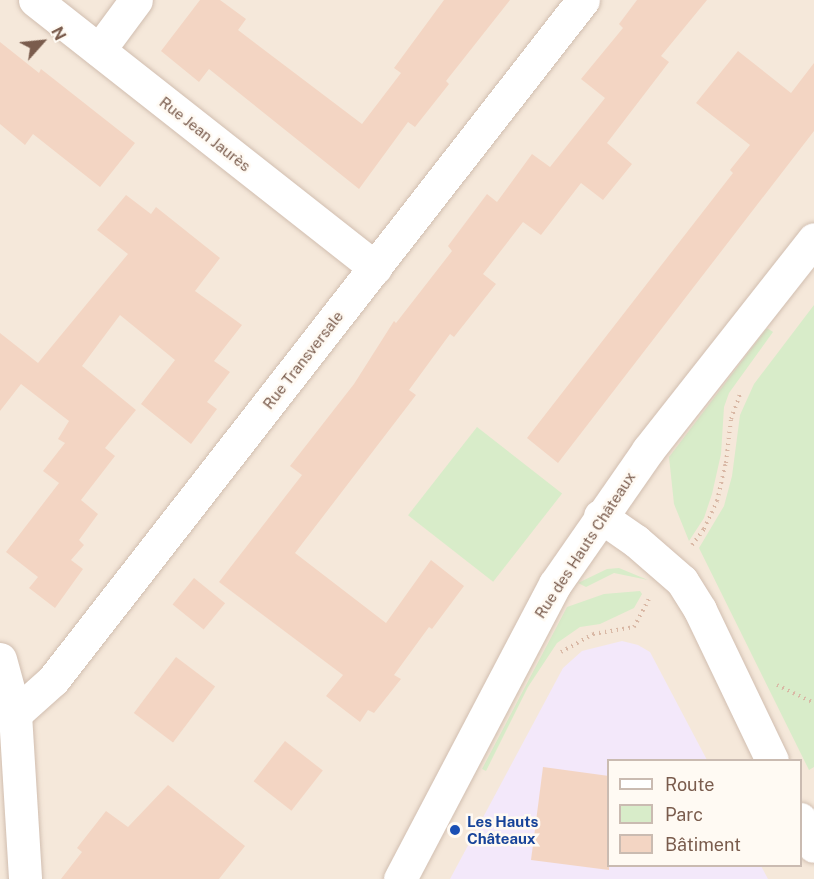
<!DOCTYPE html>
<html>
<head>
<meta charset="utf-8">
<style>
  body { margin:0 }
  #map { position:relative; width:814px; height:879px; overflow:hidden; background:#fdf6ec; font-family:"Public Sans",sans-serif }
  div>[style] { position:absolute }
  .residential>* { inset:0; background:#f5e8da }
  .education>* { inset:0; background:#f3e8fa }
  .green>* { inset:0; background:#d8ecc9; transform-origin:0 0 }
  .building>* { inset:0; background:#f3d5c3; transform-origin:0 0 }
  .path>* { height:4px; margin-top:-2px; transform-origin:0; background:repeating-linear-gradient(90deg,#d9b8a5 0 1.5px,transparent 0 6px) }
  .roads { filter:drop-shadow(0 0 2px #d1beb0) drop-shadow(0 0 2px #d1beb0) }
  .minor>* { height:33px; margin:-16.5px; padding:0 16.5px; transform-origin:16.5px; border-radius:16.5px; background:#fff }
  .tertiary>* { height:33px; margin:-16.5px; padding:0 16.5px; transform-origin:16.5px; border-radius:16.5px; background:#fff }
  .dots>* { width:16px; height:16px; translate:-50% -50%; box-sizing:border-box; border:3px solid #fffaf3; border-radius:50% }
  span { translate:-50% -50%; white-space:nowrap; text-align:center; line-height:1.15; -webkit-text-stroke:5px #fffaf3; paint-order:stroke }
  .street-label { font-size:15px; color:#7a5c4d }
  .transit-label { font-size:15px; color:#164399; font-weight:700 }
  .left { translate:0 -50%; text-align:left }
  .legend { position:absolute; left:607px; top:759px; width:195px; height:108px; box-sizing:border-box; background:#fffaf3; border:2px solid #cabbb1; margin:0; padding:8px 10px; list-style:none; font-size:18px; color:#7a5c4d }
  .legend li { display:flex; align-items:center; gap:12px; height:30px }
  .legend b { width:30px; border:2px solid #cabbb1 }
  .north { position:absolute; left:12px; top:12px; width:60px; height:60px; -webkit-text-stroke:4px #fffaf3; paint-order:stroke; rotate:63deg; font-size:16px; font-weight:700; line-height:24px; text-align:center; color:#7a5c4d }
  .north::after { content:''; display:block; margin:auto; width:21px; height:27px; background:#7a5c4d; clip-path:polygon(50% 0,100% 100%,50% 72%,0 100%) }
</style>
</head>
<body>
<div id="map">
  <div class="residential">
    <div style="clip-path:polygon(evenodd,0 0,814px 0,814px 879px,0 879px,0 0,608px 760px,800px 760px,800px 866px,608px 866px,608px 760px)"></div>
  </div>
  <div class="education">
    <div style="clip-path:polygon(622px 641px,638px 645px,650px 652px,707px 760px,608px 760px,608px 866px,761px 866px,768px 879px,450px 879px,563px 668px,582px 651px)"></div>
  </div>
  <div class="green">
    <div style="clip-path:polygon(814px 305px,814px 767px,809px 770px,699px 548px,724px 506px,732px 476px,740px 415px,754px 384px)"></div>
    <div style="clip-path:polygon(767px 328px,773px 332px,729px 393px,724px 407px,721px 454px,712px 494px,704px 518px,689px 541px,674px 504px,669px 457px)"></div>
    <div style="left:477px;top:427px;width:108px;height:112px;rotate:38deg"></div>
    <div style="clip-path:polygon(619px 568px,648px 580px,614px 573px,586px 587px,578px 583px,607px 569px)"></div>
    <div style="clip-path:polygon(640px 591px,642px 594px,634px 608px,600px 624px,580px 627px,557px 643px,528px 687px,486px 771px,482px 769px,567px 607px,604px 594px)"></div>
  </div>
  <div class="building">
    <div style="clip-path:polygon(200px 0,220px 0,246px 19px,238px 30px,362px 124px,401px 73px,394px 68px,444px 0,510px 0,446px 81px,449px 84px,415px 127px,408px 122px,359px 189px,209px 69px,199px 82px,161px 51px)"></div>
    <div style="clip-path:polygon(637px 0,707px 0,661px 56px,669px 62px,607px 143px,632px 164px,603px 200px,581px 183px,541px 235px,523px 222px,483px 274px,496px 284px,454px 337px,450px 334px,409px 390px,416px 395px,295px 553px,386px 623px,431px 560px,464px 586px,432px 629px,429px 627px,394px 675px,401px 679px,374px 713px,368px 710px,360px 722px,326px 696px,343px 675px,219px 582px,302px 475px,290px 466px,354px 384px,394px 321px,396px 323px,452px 251px,448px 246px,487px 194px,497px 202px,532px 154px,550px 167px,605px 98px,581px 79px,623px 28px,619px 24px)"></div>
    <div style="clip-path:polygon(0 42px,39px 73px,41px 69px,135px 143px,100px 187px,33px 134px,25px 145px,0 124px)"></div>
    <div style="clip-path:polygon(738px 51px,791px 93px,814px 63px,814px 131px,558px 463px,527px 438px,733px 173px,730px 170px,750px 145px,696px 103px)"></div>
    <div style="clip-path:polygon(126px 195px,151px 214px,156px 207px,220px 258px,195px 291px,242px 325px,214px 361px,230px 372px,207px 402px,217px 409px,191px 444px,141px 404px,175px 360px,120px 315px,82px 366px,136px 410px,105px 448px,115px 456px,81px 500px,98px 514px,79px 540px,84px 545px,71px 560px,83px 569px,55px 608px,29px 588px,38px 577px,6px 552px,59px 483px,43px 471px,65px 443px,58px 439px,69px 421px,21px 384px,0 411px,0 333px,38px 363px,128px 254px,97px 230px)"></div>
    <div style="left:194px;top:578px;width:40px;height:34px;rotate:39deg"></div>
    <div style="left:176px;top:657px;width:49px;height:70px;rotate:37deg"></div>
    <div style="left:285px;top:741px;width:48px;height:51px;rotate:38deg"></div>
    <div style="clip-path:polygon(543px 767px,609px 776px,609px 870px,531px 860px)"></div>
    <div style="clip-path:polygon(168px 785px,245px 846px,219px 879px,61px 879px,82px 852px,77px 848px,106px 811px,128px 827px)"></div>
  </div>
  <div class="path">
    <div style="left:692px;top:545px;width:20px;rotate:-53deg"></div>
    <div style="left:704px;top:529px;width:31px;rotate:-65deg"></div>
    <div style="left:717px;top:501px;width:39px;rotate:-77deg"></div>
    <div style="left:726px;top:463px;width:44px;rotate:-83.5deg"></div>
    <div style="left:731px;top:419px;width:27px;rotate:-70deg"></div>
    <div style="left:561px;top:652px;width:37px;rotate:-29deg"></div>
    <div style="left:593px;top:634px;width:42px;rotate:-9.7deg"></div>
    <div style="left:634px;top:627px;width:34px;rotate:-62deg"></div>
    <div style="left:777px;top:685px;width:41px;rotate:25.9deg"></div>
  </div>
  <div class="roads">
    <div class="minor">
      <div style="left:35px;top:0;width:433px;rotate:38.2deg"></div>
      <div style="left:99px;top:50px;width:62px;rotate:-53.5deg"></div>
      <div style="left:600px;top:516px;width:44px;rotate:34.8deg"></div>
      <div style="left:636px;top:541px;width:61px;rotate:41deg"></div>
      <div style="left:682px;top:581px;width:34px;rotate:58deg"></div>
      <div style="left:700px;top:610px;width:166px;rotate:64.4deg"></div>
      <div style="left:0;top:659px;width:57px;rotate:74.7deg"></div>
      <div style="left:15px;top:714px;width:165px;rotate:86.5deg"></div>
      <div style="left:15px;top:714px;width:51px;rotate:-41.8deg"></div>
      <div style="left:53px;top:680px;width:862px;rotate:-52.07deg"></div>
      <div style="left:800px;top:819px;width:30px;rotate:63deg"></div>
    </div>
    <div class="tertiary">
      <div style="left:400px;top:879px;width:333px;rotate:-62.3deg"></div>
      <div style="left:555px;top:584px;width:163px;rotate:-55.2deg"></div>
      <div style="left:648px;top:450px;width:268px;rotate:-51.8deg"></div>
    </div>
  </div>
  <div class="dots">
    <div style="left:455px;top:830px;background:#1a4fb4"></div>
  </div>
  <div class="street-label">
    <span style="left:205px;top:134px;rotate:38deg">Rue Jean Jaurès</span>
    <span style="left:303px;top:360px;rotate:-52deg">Rue Transversale</span>
    <span style="left:585px;top:545px;rotate:-57deg">Rue des Hauts Châteaux</span>
  </div>
  <div class="transit-label">
    <span class="left" style="left:467px;top:830px">Les Hauts<br>Châteaux</span>
  </div>
  <ul class="legend">
  <li><b style="height:8px;background:#fff"></b>Route</li>
  <li><b style="height:16px;background:#d8ecc9"></b>Parc</li>
  <li><b style="height:16px;background:#f3d5c3"></b>Bâtiment</li>
  </ul>
  <div class="north">N</div>
</div>
</body>
</html>
